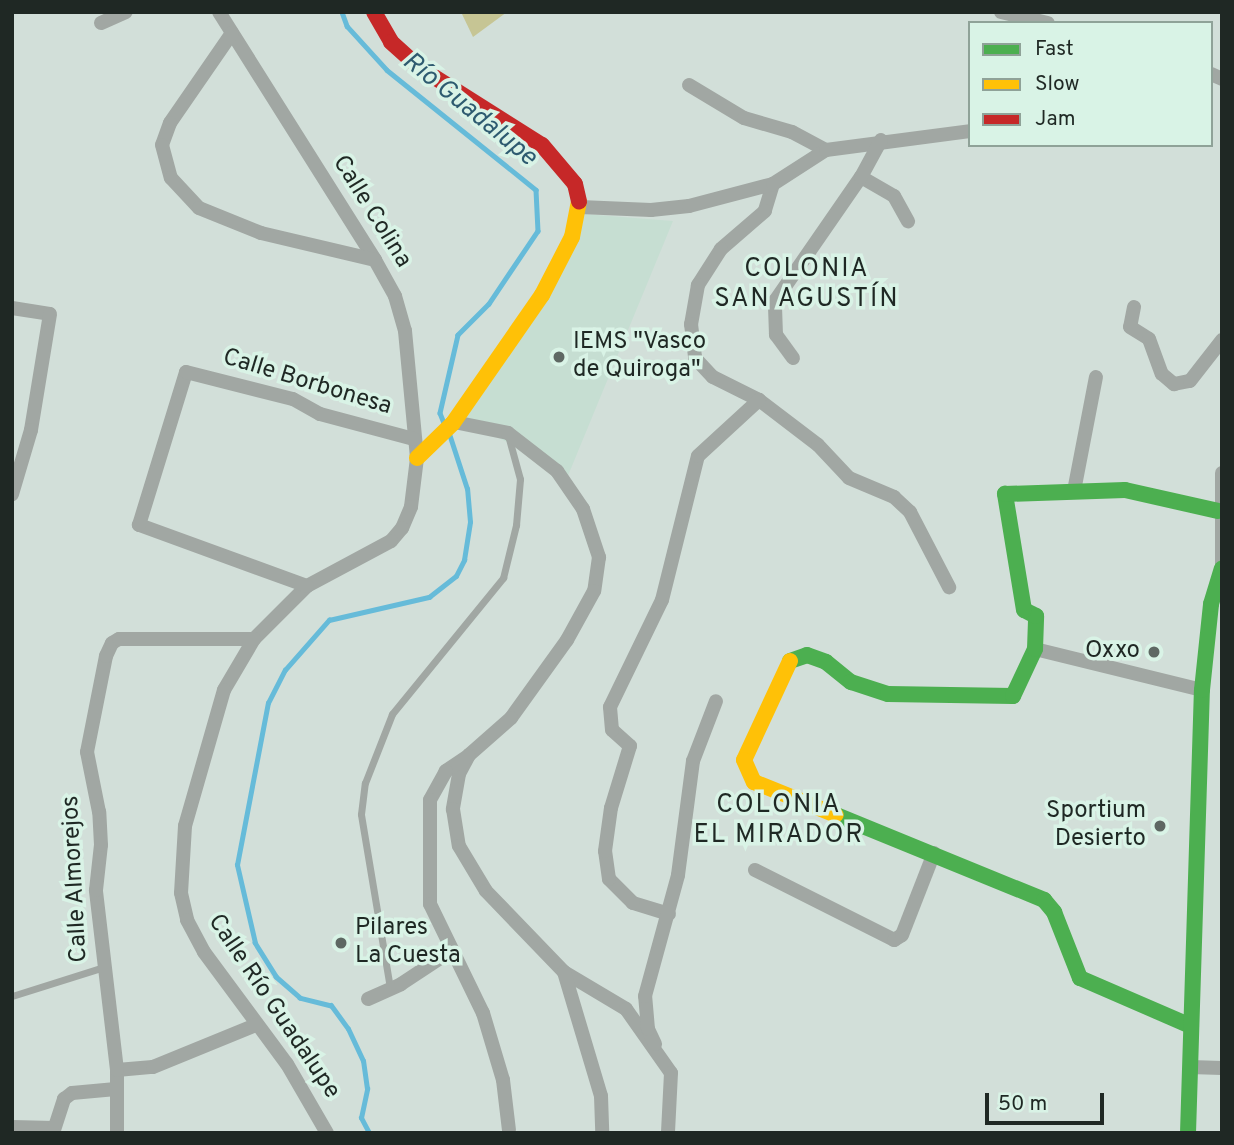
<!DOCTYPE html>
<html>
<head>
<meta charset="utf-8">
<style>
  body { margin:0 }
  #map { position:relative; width:1234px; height:1145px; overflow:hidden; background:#d2dfd9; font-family:Overpass,sans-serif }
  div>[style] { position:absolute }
  .built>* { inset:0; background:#c6ded2 }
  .green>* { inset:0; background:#c6c594 }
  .stream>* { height:4.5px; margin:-2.25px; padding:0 2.25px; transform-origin:2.25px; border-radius:2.25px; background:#66bbd9 }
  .lane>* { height:7px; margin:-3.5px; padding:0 3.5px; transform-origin:3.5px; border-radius:3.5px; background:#a1a7a3 }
  .street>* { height:14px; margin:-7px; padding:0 7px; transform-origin:7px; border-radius:7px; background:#a1a7a3 }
  .fast>* { height:16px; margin:-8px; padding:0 8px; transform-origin:8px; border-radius:8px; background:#4caf50 }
  .slow>* { height:16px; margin:-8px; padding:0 8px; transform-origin:8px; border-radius:8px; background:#ffc107 }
  .jam>* { height:16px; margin:-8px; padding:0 8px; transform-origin:8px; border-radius:8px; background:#c62828 }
  .dots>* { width:19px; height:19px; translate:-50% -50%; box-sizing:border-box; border:4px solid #d9f3e6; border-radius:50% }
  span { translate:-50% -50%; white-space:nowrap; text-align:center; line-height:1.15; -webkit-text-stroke:7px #d9f3e6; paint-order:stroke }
  .street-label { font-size:24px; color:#1f2824 }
  .poi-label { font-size:24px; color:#1f2824 }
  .left { translate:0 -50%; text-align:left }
  .right { translate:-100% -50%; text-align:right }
  .water-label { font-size:26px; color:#2e5b70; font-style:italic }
  .neighbourhood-label { font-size:26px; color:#1f2824; letter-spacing:2px }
  .frame { position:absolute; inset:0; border:14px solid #1f2824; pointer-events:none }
  .legend { position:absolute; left:968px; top:21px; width:245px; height:126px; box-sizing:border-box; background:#d9f3e6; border:2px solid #8fa298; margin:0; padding:9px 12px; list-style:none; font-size:21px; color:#1f2824 }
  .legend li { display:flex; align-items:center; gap:14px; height:35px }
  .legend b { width:35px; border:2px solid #8fa298 }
  .scale { position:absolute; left:985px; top:1093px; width:119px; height:32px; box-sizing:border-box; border:4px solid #1f2824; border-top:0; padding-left:9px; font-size:21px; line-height:24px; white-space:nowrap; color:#1f2824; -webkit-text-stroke:5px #d9f3e6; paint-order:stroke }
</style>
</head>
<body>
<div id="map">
  <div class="built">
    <div style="clip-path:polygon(584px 214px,673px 221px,567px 478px,559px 467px,459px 419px)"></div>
  </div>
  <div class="green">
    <div style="clip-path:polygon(461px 12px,507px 12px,473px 37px)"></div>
  </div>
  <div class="stream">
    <div style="left:342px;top:12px;width:15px;rotate:70deg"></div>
    <div style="left:347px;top:26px;width:59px;rotate:47.7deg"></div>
    <div style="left:387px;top:70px;width:191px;rotate:38.8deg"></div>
    <div style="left:536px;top:190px;width:41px;rotate:87.2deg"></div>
    <div style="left:538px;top:231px;width:88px;rotate:123.9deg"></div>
    <div style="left:489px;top:304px;width:44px;rotate:135deg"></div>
    <div style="left:458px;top:335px;width:80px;rotate:103deg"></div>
    <div style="left:440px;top:413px;width:11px;rotate:68deg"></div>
    <div style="left:369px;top:1133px;width:17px;rotate:-118deg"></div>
    <div style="left:361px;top:1118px;width:30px;rotate:-78deg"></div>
    <div style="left:367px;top:1089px;width:28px;rotate:-98deg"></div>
    <div style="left:363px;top:1061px;width:35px;rotate:-115deg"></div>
    <div style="left:348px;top:1029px;width:29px;rotate:-126deg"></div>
    <div style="left:331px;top:1006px;width:32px;rotate:-166deg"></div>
    <div style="left:300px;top:998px;width:32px;rotate:-139deg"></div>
    <div style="left:276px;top:977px;width:40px;rotate:-122deg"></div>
    <div style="left:255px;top:943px;width:80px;rotate:-103deg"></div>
    <div style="left:237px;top:865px;width:165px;rotate:-79.2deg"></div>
    <div style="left:268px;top:703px;width:37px;rotate:-63deg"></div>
    <div style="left:285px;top:670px;width:67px;rotate:-48.7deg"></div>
    <div style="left:329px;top:620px;width:103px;rotate:-13deg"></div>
    <div style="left:429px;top:597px;width:34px;rotate:-38deg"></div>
    <div style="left:456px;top:576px;width:18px;rotate:-63deg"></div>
    <div style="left:464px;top:560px;width:38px;rotate:-81deg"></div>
    <div style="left:470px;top:522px;width:33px;rotate:-95deg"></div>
    <div style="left:467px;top:489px;width:58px;rotate:-108.1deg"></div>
  </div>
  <div class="lane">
    <div style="left:390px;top:988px;width:176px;rotate:-99.5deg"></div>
    <div style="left:361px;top:814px;width:31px;rotate:-83deg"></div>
    <div style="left:365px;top:783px;width:74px;rotate:-68.6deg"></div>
    <div style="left:392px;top:714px;width:176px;rotate:-50.8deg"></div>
    <div style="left:503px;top:578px;width:55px;rotate:-76.2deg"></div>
    <div style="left:516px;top:525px;width:46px;rotate:-85deg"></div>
    <div style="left:520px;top:479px;width:46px;rotate:-105.3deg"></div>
    <div style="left:12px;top:996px;width:96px;rotate:-17.5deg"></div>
  </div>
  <div class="street">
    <div style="left:219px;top:12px;width:293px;rotate:57.8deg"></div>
    <div style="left:375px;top:260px;width:41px;rotate:60.9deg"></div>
    <div style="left:395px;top:296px;width:36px;rotate:74deg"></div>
    <div style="left:405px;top:331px;width:128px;rotate:84.6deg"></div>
    <div style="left:417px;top:458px;width:49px;rotate:97deg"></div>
    <div style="left:411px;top:507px;width:23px;rotate:113deg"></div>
    <div style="left:402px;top:528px;width:17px;rotate:130deg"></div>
    <div style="left:391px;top:541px;width:95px;rotate:151.8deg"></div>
    <div style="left:307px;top:586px;width:75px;rotate:135deg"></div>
    <div style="left:254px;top:639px;width:59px;rotate:120.5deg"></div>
    <div style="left:224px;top:690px;width:141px;rotate:106deg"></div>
    <div style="left:185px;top:826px;width:67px;rotate:93.4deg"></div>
    <div style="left:181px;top:893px;width:28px;rotate:77deg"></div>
    <div style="left:187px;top:920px;width:36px;rotate:62deg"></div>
    <div style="left:204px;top:952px;width:139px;rotate:53.5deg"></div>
    <div style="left:287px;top:1064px;width:80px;rotate:59.9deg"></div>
    <div style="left:1001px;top:12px;width:48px;rotate:13.2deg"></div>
    <div style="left:101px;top:23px;width:27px;rotate:-24deg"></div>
    <div style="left:232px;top:33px;width:109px;rotate:124.6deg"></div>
    <div style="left:170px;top:123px;width:23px;rotate:110deg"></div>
    <div style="left:162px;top:145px;width:34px;rotate:75deg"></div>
    <div style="left:171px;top:178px;width:41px;rotate:47deg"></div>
    <div style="left:199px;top:208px;width:67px;rotate:22deg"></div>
    <div style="left:261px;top:233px;width:117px;rotate:13.3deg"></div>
    <div style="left:1211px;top:74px;width:12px;rotate:24deg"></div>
    <div style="left:689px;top:85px;width:64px;rotate:31deg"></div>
    <div style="left:744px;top:118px;width:50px;rotate:16.3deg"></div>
    <div style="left:792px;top:132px;width:38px;rotate:28deg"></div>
    <div style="left:861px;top:177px;width:38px;rotate:30deg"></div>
    <div style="left:894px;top:196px;width:29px;rotate:61deg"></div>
    <div style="left:773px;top:184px;width:28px;rotate:107deg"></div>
    <div style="left:765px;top:211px;width:58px;rotate:139.2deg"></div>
    <div style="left:721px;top:249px;width:43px;rotate:122.6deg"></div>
    <div style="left:698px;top:285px;width:40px;rotate:100deg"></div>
    <div style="left:691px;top:324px;width:34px;rotate:83deg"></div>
    <div style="left:695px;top:358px;width:26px;rotate:47deg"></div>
    <div style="left:713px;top:377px;width:51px;rotate:26.6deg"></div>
    <div style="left:759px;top:400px;width:74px;rotate:37.3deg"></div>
    <div style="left:818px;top:445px;width:45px;rotate:46.8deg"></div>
    <div style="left:849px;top:478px;width:49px;rotate:22.9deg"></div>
    <div style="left:894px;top:497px;width:22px;rotate:43deg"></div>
    <div style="left:910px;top:512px;width:85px;rotate:62.5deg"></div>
    <div style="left:580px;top:207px;width:71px;rotate:2.4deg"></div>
    <div style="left:651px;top:210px;width:38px;rotate:-6deg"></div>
    <div style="left:689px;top:206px;width:87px;rotate:-14.7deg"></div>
    <div style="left:773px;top:184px;width:63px;rotate:-32.7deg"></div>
    <div style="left:826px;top:150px;width:145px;rotate:-7.5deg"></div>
    <div style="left:1134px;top:307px;width:20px;rotate:101deg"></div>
    <div style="left:1130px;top:327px;width:22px;rotate:32deg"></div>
    <div style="left:1149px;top:339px;width:37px;rotate:70deg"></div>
    <div style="left:1162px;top:374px;width:16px;rotate:40deg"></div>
    <div style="left:1174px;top:384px;width:16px;rotate:-11deg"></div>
    <div style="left:1190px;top:381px;width:52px;rotate:-52deg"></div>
    <div style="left:12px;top:308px;width:38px;rotate:9deg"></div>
    <div style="left:50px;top:314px;width:118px;rotate:99.3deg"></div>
    <div style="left:31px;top:430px;width:67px;rotate:106.5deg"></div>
    <div style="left:793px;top:358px;width:29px;rotate:-126deg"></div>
    <div style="left:776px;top:335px;width:34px;rotate:-92deg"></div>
    <div style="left:775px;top:301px;width:151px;rotate:-55.3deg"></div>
    <div style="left:861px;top:177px;width:42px;rotate:-61.6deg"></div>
    <div style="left:454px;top:422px;width:55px;rotate:11.5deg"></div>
    <div style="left:508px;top:433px;width:62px;rotate:37.8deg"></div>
    <div style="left:557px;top:471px;width:46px;rotate:55.6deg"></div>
    <div style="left:583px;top:509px;width:51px;rotate:71.6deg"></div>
    <div style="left:599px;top:557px;width:34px;rotate:98deg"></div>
    <div style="left:594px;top:591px;width:56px;rotate:118.9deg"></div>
    <div style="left:567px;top:640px;width:96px;rotate:125.7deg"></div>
    <div style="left:511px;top:718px;width:56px;rotate:138.6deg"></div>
    <div style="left:469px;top:755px;width:21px;rotate:118deg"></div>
    <div style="left:459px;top:774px;width:36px;rotate:100deg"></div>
    <div style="left:453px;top:809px;width:37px;rotate:81deg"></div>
    <div style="left:459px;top:846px;width:52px;rotate:59deg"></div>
    <div style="left:486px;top:891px;width:112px;rotate:46.1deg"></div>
    <div style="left:564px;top:972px;width:72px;rotate:30.8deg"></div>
    <div style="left:626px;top:1009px;width:78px;rotate:54.9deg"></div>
    <div style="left:671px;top:1073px;width:60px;rotate:92.9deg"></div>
    <div style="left:1074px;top:491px;width:116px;rotate:-79.1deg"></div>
    <div style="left:1222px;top:570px;width:97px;rotate:-90deg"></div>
    <div style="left:307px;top:586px;width:179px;rotate:-160deg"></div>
    <div style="left:139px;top:525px;width:160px;rotate:-72.9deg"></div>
    <div style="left:186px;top:372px;width:110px;rotate:14.2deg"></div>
    <div style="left:293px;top:399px;width:31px;rotate:29deg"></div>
    <div style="left:320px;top:414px;width:97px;rotate:14.9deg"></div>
    <div style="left:1035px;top:649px;width:172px;rotate:13.8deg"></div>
    <div style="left:468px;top:756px;width:27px;rotate:146deg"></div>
    <div style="left:446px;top:771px;width:33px;rotate:119deg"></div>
    <div style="left:430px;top:800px;width:104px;rotate:90deg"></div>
    <div style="left:430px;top:904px;width:121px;rotate:64.1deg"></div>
    <div style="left:483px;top:1013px;width:70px;rotate:73.4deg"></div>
    <div style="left:503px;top:1080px;width:50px;rotate:83.2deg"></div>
    <div style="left:755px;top:870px;width:156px;rotate:26.7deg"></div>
    <div style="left:894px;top:940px;width:9px;rotate:-32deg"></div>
    <div style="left:902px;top:935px;width:88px;rotate:-68.7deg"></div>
    <div style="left:669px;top:914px;width:38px;rotate:-163deg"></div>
    <div style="left:633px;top:903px;width:34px;rotate:-135deg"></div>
    <div style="left:609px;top:879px;width:28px;rotate:-98deg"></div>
    <div style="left:605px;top:851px;width:43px;rotate:-82.1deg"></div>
    <div style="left:611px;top:808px;width:65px;rotate:-73deg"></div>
    <div style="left:630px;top:746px;width:24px;rotate:-138deg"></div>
    <div style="left:612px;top:730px;width:23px;rotate:-95deg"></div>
    <div style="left:610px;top:707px;width:119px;rotate:-64.1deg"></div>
    <div style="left:662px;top:600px;width:148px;rotate:-76deg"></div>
    <div style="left:698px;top:456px;width:83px;rotate:-42.6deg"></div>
    <div style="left:564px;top:972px;width:129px;rotate:73.4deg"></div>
    <div style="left:601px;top:1096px;width:37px;rotate:88deg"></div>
    <div style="left:368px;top:999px;width:36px;rotate:-24deg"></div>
    <div style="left:401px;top:984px;width:60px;rotate:-33.4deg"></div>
    <div style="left:655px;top:1044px;width:17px;rotate:-115deg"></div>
    <div style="left:648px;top:1029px;width:33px;rotate:-95deg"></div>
    <div style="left:645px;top:996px;width:125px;rotate:-74.7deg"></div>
    <div style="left:678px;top:875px;width:115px;rotate:-82.5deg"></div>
    <div style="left:693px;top:761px;width:64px;rotate:-69deg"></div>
    <div style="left:1190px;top:1067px;width:32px;rotate:2deg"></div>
    <div style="left:117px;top:1070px;width:36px;rotate:-5deg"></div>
    <div style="left:153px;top:1067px;width:111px;rotate:-22.2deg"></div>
    <div style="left:12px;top:1127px;width:42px;rotate:1.4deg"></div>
    <div style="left:53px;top:1133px;width:36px;rotate:-72deg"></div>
    <div style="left:64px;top:1099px;width:10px;rotate:-37deg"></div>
    <div style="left:72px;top:1093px;width:44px;rotate:-5.2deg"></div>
    <div style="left:117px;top:1133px;width:63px;rotate:-90deg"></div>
    <div style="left:117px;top:1070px;width:181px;rotate:-96.7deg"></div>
    <div style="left:96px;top:890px;width:45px;rotate:-83.7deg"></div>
    <div style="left:101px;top:845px;width:33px;rotate:-93deg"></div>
    <div style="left:99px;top:812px;width:61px;rotate:-101.3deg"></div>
    <div style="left:87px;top:752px;width:98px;rotate:-78.8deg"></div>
    <div style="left:106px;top:656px;width:14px;rotate:-65deg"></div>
    <div style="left:112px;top:643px;width:8px;rotate:-30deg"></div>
    <div style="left:119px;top:639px;width:135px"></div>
  </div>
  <div class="fast">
    <div style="left:790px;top:661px;width:18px;rotate:-19deg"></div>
    <div style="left:807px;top:655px;width:20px;rotate:20deg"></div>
    <div style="left:826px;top:662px;width:32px;rotate:39deg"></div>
    <div style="left:851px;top:682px;width:39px;rotate:18deg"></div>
    <div style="left:888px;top:694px;width:125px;rotate:0.9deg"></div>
    <div style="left:1013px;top:696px;width:52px;rotate:-64.9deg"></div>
    <div style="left:1035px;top:649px;width:33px;rotate:-88deg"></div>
    <div style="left:1036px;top:616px;width:13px;rotate:-153deg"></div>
    <div style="left:1024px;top:610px;width:118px;rotate:-99.3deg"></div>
    <div style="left:1005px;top:494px;width:120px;rotate:-1.9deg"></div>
    <div style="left:1125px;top:490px;width:95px;rotate:12.7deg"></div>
    <div style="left:836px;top:815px;width:225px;rotate:22.2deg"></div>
    <div style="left:1044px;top:900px;width:16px;rotate:50deg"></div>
    <div style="left:1054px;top:912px;width:71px;rotate:68.5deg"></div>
    <div style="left:1080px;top:978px;width:121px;rotate:23.4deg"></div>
    <div style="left:1188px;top:1133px;width:443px;rotate:-88.2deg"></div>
    <div style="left:1202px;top:690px;width:86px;rotate:-84deg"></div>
    <div style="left:1211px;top:604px;width:37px;rotate:-73deg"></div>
  </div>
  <div class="slow">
    <div style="left:417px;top:458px;width:50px;rotate:-44.2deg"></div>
    <div style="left:453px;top:423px;width:156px;rotate:-55.2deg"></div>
    <div style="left:542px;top:295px;width:65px;rotate:-62.7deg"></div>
    <div style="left:572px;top:237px;width:36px;rotate:-79deg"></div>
    <div style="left:790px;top:661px;width:109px;rotate:114.9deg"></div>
    <div style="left:744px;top:760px;width:24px;rotate:66deg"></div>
    <div style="left:754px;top:782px;width:88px;rotate:21.9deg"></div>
  </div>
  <div class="jam">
    <div style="left:374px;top:12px;width:34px;rotate:60deg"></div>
    <div style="left:391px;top:42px;width:39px;rotate:42deg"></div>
    <div style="left:420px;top:68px;width:144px;rotate:32.3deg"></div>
    <div style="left:542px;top:145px;width:51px;rotate:49.8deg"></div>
    <div style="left:575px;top:184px;width:18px;rotate:77deg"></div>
  </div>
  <div class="dots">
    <div style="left:559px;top:357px;background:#5e6863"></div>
    <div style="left:1154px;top:652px;background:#5e6863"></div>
    <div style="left:1160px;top:826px;background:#5e6863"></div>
    <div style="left:341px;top:943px;background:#5e6863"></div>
  </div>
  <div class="street-label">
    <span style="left:371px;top:212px;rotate:58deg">Calle Colina</span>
    <span style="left:307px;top:383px;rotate:17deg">Calle Borbonesa</span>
    <span style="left:76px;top:879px;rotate:-93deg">Calle Almorejos</span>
    <span style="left:273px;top:1007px;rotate:56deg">Calle Río Guadalupe</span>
  </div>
  <div class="poi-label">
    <span class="left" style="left:573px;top:357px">IEMS "Vasco<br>de Quiroga"</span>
    <span class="right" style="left:1140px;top:652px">Oxxo</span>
    <span class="right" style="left:1146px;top:826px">Sportium<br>Desierto</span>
    <span class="left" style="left:355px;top:943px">Pilares<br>La Cuesta</span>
  </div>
  <div class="water-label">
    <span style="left:469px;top:110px;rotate:39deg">Río Guadalupe</span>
  </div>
  <div class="neighbourhood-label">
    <span style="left:807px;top:285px">COLONIA<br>SAN AGUSTÍN</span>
    <span style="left:779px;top:821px">COLONIA<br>EL MIRADOR</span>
  </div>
  <div class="frame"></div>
  <ul class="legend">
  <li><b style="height:9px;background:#4caf50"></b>Fast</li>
  <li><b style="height:9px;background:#ffc107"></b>Slow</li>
  <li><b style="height:9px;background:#c62828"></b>Jam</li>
  </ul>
  <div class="scale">50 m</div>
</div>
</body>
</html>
